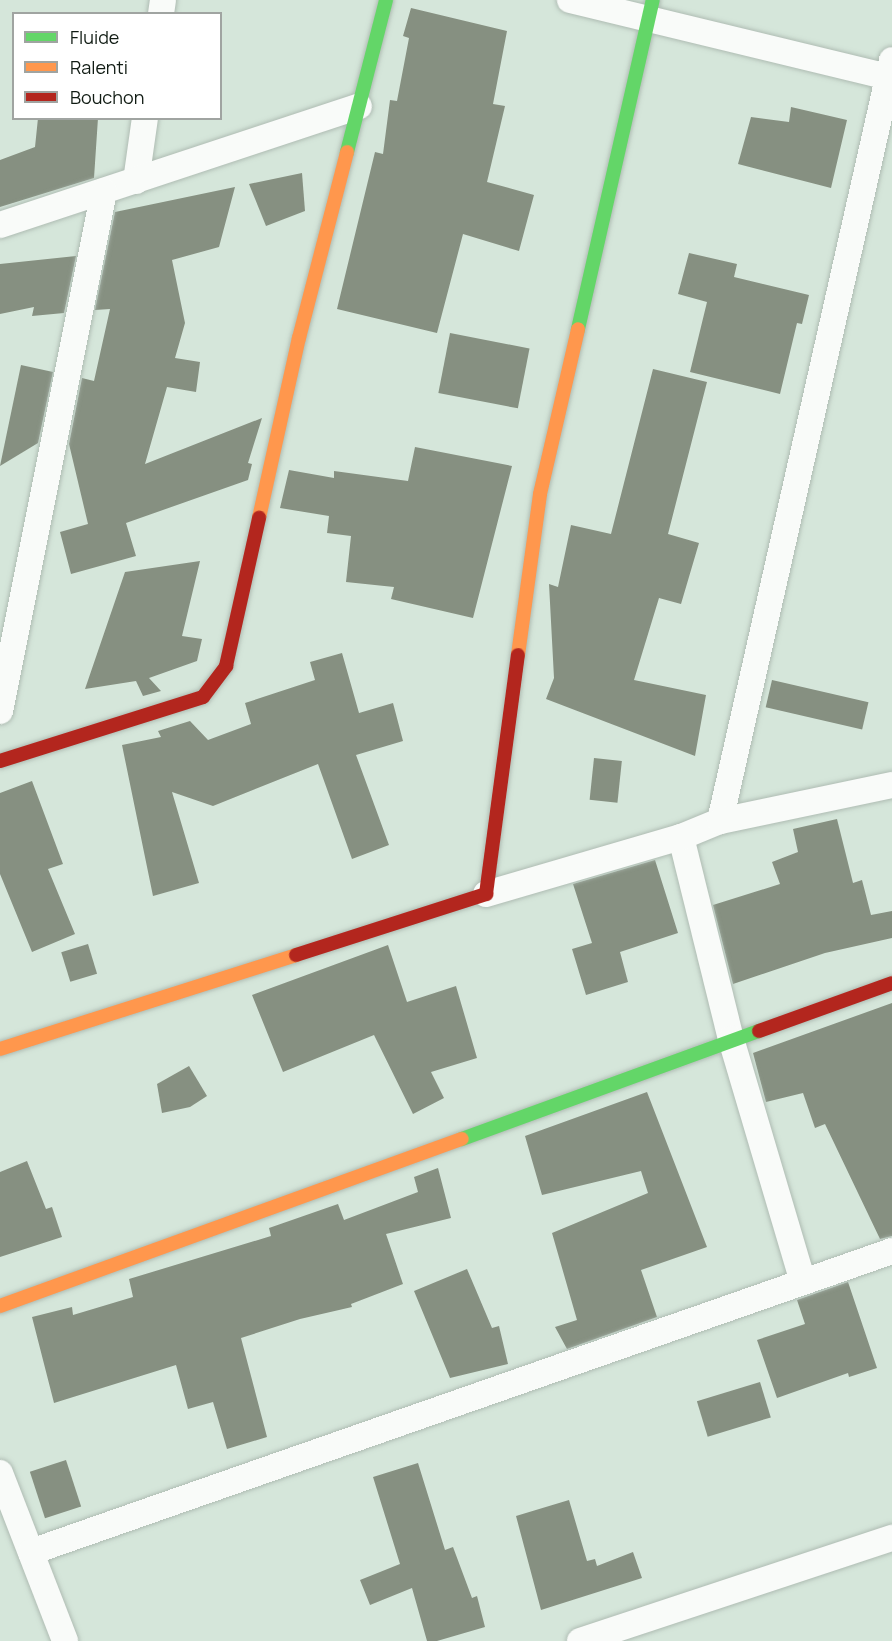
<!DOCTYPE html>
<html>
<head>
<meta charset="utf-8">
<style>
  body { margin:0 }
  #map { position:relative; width:892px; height:1641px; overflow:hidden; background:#d5e6da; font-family:Manrope,sans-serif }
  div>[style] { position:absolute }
  .building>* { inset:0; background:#869081; transform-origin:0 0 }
  .roads { filter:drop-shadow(0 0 2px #afbcb3) drop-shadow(0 0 2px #afbcb3) }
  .street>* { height:26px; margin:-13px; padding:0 13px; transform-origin:13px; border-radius:13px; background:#f9fbf9 }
  .fast>* { height:14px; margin:-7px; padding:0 7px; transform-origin:7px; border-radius:7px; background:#63d668 }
  .slow>* { height:14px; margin:-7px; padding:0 7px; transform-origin:7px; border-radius:7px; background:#ff974d }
  .jam>* { height:14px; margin:-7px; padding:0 7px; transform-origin:7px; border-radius:7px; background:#b3261e }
  span { translate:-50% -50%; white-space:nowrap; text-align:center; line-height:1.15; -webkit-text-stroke:6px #fff; paint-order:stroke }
  .legend { position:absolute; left:12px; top:12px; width:210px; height:108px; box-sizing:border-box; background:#fff; border:2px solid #a0a4a1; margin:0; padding:8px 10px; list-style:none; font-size:18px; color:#111c14 }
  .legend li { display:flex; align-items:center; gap:12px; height:30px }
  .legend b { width:30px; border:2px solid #a0a4a1 }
</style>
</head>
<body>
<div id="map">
  <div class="building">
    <div style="clip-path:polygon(411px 8px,507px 31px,493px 104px,505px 106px,487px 182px,534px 195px,519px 251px,463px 234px,437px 333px,337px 309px,375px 152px,383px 154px,390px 100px,397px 101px,409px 38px,403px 36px)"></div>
    <div style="clip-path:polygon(791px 107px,847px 120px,831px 188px,738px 164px,751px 117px,789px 122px)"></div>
    <div style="clip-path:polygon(38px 118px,98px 118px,94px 178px,0 207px,0 160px,35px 147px)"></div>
    <div style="clip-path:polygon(302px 173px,305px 211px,266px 226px,249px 184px)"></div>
    <div style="clip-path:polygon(235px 187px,219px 247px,172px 260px,185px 323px,175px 358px,200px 362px,196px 392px,167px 387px,145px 464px,262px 418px,248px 463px,252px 464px,248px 480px,126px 523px,136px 556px,71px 574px,60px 532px,88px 524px,69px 444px,82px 378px,94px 381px,110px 309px,95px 310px,115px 212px)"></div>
    <div style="clip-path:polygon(689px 253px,737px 264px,734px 277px,809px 295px,802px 324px,797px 323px,780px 394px,690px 372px,707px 302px,678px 294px)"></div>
    <div style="clip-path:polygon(76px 256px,64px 313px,32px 316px,34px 307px,0 314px,0 264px)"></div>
    <div style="left:450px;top:333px;width:81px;height:61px;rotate:11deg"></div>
    <div style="clip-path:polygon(21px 365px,53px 372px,38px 443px,0 466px)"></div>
    <div style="clip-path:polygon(653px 369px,707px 382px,668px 534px,699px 543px,681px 604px,659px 598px,634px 680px,706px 695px,695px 756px,546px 699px,554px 678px,549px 584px,558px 587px,571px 525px,611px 534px)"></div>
    <div style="clip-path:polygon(415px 447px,512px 466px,473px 618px,391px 599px,394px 587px,346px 582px,351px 536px,327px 533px,329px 516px,280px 508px,289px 470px,334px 478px,334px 471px,408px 481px)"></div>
    <div style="clip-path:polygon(200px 561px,182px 636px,202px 639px,197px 661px,149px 678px,161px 691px,143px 696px,136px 681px,85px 689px,125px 572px)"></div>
    <div style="clip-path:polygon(342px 653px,359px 713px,393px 703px,403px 741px,356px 755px,389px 845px,352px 859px,318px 764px,213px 806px,172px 792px,199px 883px,153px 896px,122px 745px,161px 737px,158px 731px,190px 721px,208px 740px,251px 724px,245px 703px,315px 680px,310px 662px)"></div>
    <div style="left:772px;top:680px;width:99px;height:28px;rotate:13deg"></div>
    <div style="left:594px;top:758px;width:28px;height:42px;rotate:6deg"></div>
    <div style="clip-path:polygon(32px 781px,63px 864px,48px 869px,75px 934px,32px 952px,0 874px,0 793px)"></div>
    <div style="clip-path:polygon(837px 819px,853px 883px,862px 880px,871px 915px,892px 911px,892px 938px,825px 953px,733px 984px,713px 905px,780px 884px,772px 862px,798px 852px,793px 829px)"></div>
    <div style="clip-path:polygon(655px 860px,678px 933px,620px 952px,628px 982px,586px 995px,572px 949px,592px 943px,573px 884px)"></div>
    <div style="left:88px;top:944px;width:31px;height:28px;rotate:73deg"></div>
    <div style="clip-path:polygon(388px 945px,407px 1002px,456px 986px,477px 1058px,431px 1072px,444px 1098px,413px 1114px,374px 1035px,283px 1072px,252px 995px)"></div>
    <div style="clip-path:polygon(892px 1003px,892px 1236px,880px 1239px,825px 1124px,815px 1128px,803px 1093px,766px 1102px,753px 1053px)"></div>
    <div style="clip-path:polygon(189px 1066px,207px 1096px,190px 1107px,162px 1113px,157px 1084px)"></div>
    <div style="clip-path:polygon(647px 1092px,707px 1247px,641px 1270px,657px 1317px,567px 1349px,555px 1327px,577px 1320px,552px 1233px,648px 1193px,641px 1171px,542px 1195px,525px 1136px)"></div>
    <div style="clip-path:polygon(27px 1161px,46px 1209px,52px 1207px,62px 1237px,0 1257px,0 1172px)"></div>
    <div style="clip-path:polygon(438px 1168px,451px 1218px,386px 1234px,403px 1284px,351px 1304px,352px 1307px,300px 1319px,241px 1338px,267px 1437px,227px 1449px,213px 1402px,188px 1409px,176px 1365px,54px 1403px,32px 1317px,72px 1307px,73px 1315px,133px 1297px,129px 1279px,271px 1236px,269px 1228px,338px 1204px,344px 1220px,418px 1192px,414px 1177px)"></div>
    <div style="clip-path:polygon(467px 1269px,492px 1328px,499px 1326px,508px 1364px,450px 1378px,414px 1291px)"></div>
    <div style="clip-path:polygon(848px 1282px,877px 1368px,849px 1377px,848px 1373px,777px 1398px,757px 1340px,805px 1324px,797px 1300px)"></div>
    <div style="left:760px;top:1382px;width:37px;height:66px;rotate:73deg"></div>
    <div style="left:66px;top:1460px;width:49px;height:38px;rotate:72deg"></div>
    <div style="clip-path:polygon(418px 1463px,445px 1550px,453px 1547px,472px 1598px,477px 1596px,485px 1627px,437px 1641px,427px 1641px,412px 1588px,370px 1605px,360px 1580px,400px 1564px,373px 1477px)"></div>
    <div style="clip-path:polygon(569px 1500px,587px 1561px,595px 1559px,597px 1566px,633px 1552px,642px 1578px,541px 1610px,516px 1516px)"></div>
  </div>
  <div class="roads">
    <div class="street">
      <div style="left:570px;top:0;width:331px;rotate:13.6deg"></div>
      <div style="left:161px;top:14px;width:14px;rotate:-82deg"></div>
      <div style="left:136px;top:181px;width:64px;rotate:-81.9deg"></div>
      <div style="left:0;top:225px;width:378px;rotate:-18.3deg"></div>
      <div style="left:0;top:711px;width:530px;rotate:-78.69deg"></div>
      <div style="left:720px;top:821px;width:780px;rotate:-77.26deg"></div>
      <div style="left:681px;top:837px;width:208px;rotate:76.1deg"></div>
      <div style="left:731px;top:1039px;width:253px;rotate:73.5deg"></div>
      <div style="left:486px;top:894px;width:203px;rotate:-16.3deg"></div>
      <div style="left:681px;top:837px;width:42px;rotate:-22.3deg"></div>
      <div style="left:720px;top:821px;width:176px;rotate:-11.8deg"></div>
      <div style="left:0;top:1473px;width:180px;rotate:68.8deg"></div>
      <div style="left:31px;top:1552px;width:912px;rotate:-19.27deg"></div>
      <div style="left:580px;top:1641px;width:329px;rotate:-18.3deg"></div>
    </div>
    <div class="fast">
      <div style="left:347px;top:152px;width:157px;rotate:-75.6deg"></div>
      <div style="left:578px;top:329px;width:337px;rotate:-77.2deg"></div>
      <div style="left:462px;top:1139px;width:316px;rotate:-20deg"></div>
    </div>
    <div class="slow">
      <div style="left:259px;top:518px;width:184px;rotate:-77.5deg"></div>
      <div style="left:299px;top:338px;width:192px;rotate:-75.5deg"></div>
      <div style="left:518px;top:655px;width:162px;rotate:-82.2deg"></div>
      <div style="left:540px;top:494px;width:169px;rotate:-77deg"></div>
      <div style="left:0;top:1049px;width:311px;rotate:-17.6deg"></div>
      <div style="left:0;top:1306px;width:491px;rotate:-19.9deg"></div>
    </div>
    <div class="jam">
      <div style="left:0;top:761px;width:213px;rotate:-17.5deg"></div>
      <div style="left:203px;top:697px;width:39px;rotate:-53deg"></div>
      <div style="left:226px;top:666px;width:152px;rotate:-77.4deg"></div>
      <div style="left:296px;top:955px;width:200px;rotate:-17.8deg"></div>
      <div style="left:486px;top:894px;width:241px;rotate:-82.4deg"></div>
      <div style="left:759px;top:1031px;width:141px;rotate:-19.8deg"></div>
    </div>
  </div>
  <ul class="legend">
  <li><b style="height:8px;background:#63d668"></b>Fluide</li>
  <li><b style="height:8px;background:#ff974d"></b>Ralenti</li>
  <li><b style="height:8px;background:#b3261e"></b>Bouchon</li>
  </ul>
</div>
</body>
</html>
